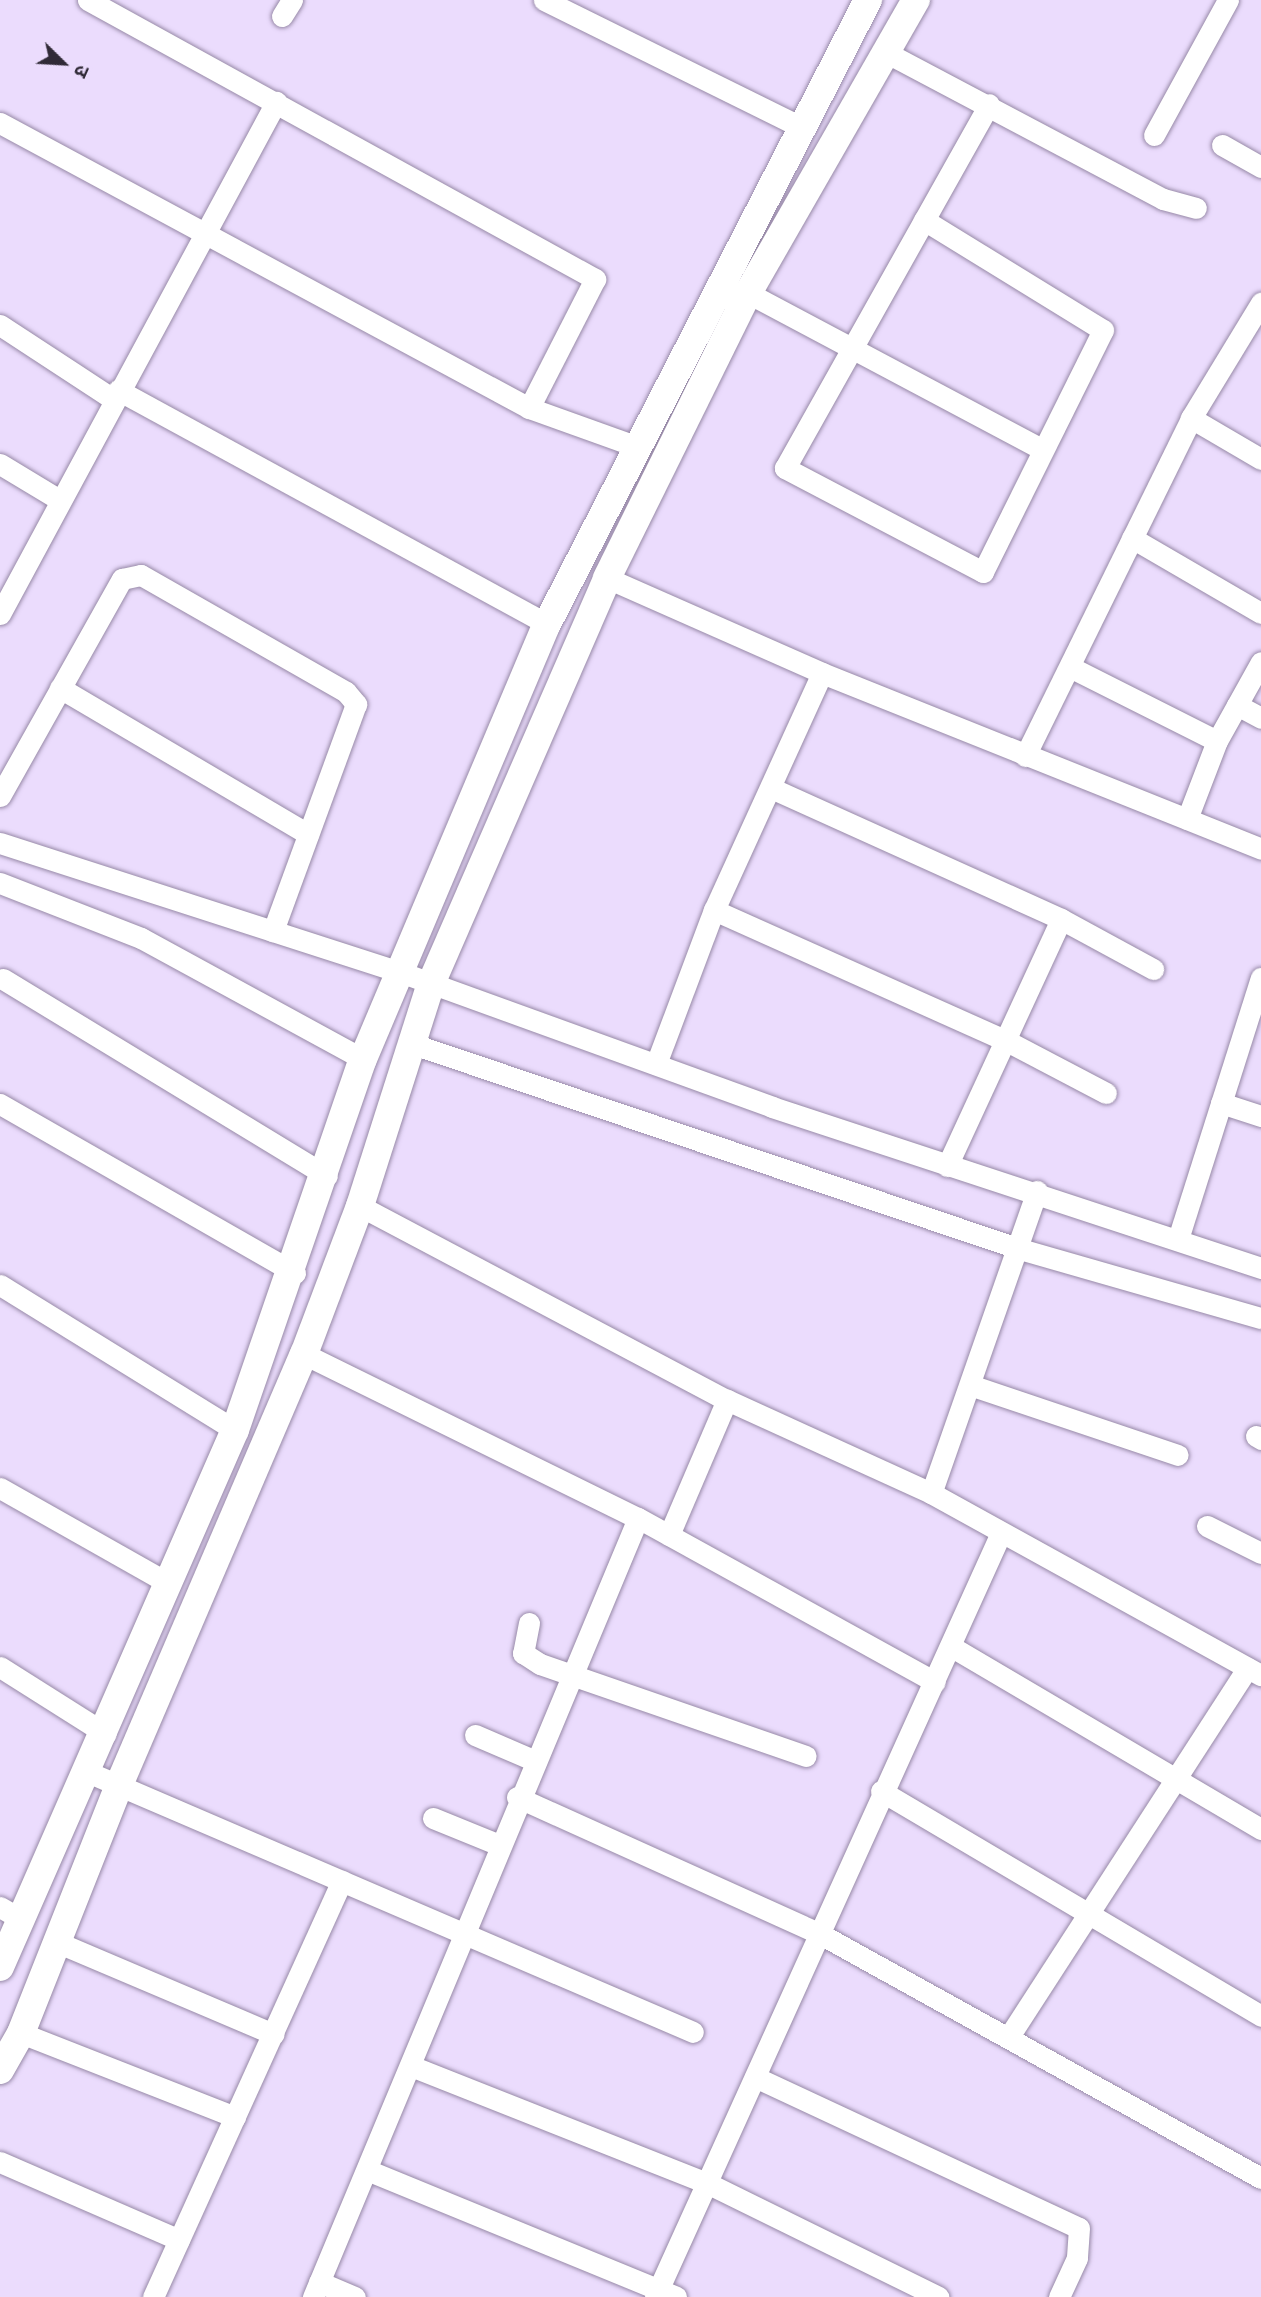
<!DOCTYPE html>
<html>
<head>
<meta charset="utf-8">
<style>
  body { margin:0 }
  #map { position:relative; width:1261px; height:2297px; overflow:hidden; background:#ebdcfd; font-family:"Golos Text","Noto Sans Devanagari",sans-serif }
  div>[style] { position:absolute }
  .roads { filter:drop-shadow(0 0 2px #9789a7) drop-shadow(0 0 2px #9789a7) }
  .minor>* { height:21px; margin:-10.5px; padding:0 10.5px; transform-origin:10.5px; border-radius:10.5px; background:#fff }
  .tertiary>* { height:28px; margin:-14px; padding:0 14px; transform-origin:14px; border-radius:14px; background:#fff }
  span { translate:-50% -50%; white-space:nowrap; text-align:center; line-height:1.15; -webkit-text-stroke:6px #ebdcfd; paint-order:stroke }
  .north { position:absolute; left:28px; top:28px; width:70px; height:70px; -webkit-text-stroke:5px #ebdcfd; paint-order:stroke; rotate:114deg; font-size:19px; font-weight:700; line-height:28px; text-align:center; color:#302a37 }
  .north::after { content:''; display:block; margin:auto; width:24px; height:32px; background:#302a37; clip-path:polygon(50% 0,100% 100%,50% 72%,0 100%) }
</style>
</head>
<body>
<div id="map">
  <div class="roads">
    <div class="minor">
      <div style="left:88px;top:0;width:579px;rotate:28.82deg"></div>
      <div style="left:595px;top:279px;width:145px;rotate:117.1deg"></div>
      <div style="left:544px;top:0;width:284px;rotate:26.3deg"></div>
      <div style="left:282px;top:16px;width:19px;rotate:-58deg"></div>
      <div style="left:889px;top:54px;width:310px;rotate:27.9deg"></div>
      <div style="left:1163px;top:199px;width:34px;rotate:15deg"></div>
      <div style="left:0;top:123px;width:601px;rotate:28.31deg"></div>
      <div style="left:529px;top:408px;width:113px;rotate:19.7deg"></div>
      <div style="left:1154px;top:135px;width:154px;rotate:-61.3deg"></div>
      <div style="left:1222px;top:145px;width:45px;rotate:29.4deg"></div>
      <div style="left:924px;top:220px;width:210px;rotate:31.6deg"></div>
      <div style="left:1103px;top:330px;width:270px;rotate:116.4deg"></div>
      <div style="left:983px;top:572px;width:224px;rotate:-152.3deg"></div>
      <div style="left:785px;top:468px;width:417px;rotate:-60.7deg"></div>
      <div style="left:748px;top:293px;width:333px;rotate:28deg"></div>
      <div style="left:0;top:325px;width:135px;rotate:33.2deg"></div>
      <div style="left:118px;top:390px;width:489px;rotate:28.6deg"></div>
      <div style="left:1191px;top:418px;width:81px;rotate:30.4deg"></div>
      <div style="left:0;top:464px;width:68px;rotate:31.1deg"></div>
      <div style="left:1132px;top:538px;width:149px;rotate:30.2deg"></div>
      <div style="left:607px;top:578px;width:235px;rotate:23.8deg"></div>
      <div style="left:822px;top:673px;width:473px;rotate:21.8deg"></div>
      <div style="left:0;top:614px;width:582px;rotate:-61.67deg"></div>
      <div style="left:1072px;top:668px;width:162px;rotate:26.7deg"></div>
      <div style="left:60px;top:688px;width:288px;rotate:30.5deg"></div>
      <div style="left:1237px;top:705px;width:27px;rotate:28deg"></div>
      <div style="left:1025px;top:756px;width:377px;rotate:-63.8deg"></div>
      <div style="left:1191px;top:418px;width:135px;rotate:-58.7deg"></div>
      <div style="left:771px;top:788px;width:318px;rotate:24.3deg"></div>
      <div style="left:1061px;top:919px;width:105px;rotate:28.5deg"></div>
      <div style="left:0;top:796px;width:249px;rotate:-60.7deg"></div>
      <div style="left:122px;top:579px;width:19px;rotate:-12deg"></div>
      <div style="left:141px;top:575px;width:236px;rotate:29.7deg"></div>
      <div style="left:346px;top:692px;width:16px;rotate:50deg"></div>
      <div style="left:356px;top:704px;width:242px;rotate:110.1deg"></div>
      <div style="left:1187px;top:819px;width:84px;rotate:-69deg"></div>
      <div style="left:1217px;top:741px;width:90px;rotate:-60.9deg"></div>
      <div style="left:0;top:843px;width:420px;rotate:17.9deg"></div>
      <div style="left:400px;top:972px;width:396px;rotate:19.9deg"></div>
      <div style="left:772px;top:1107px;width:515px;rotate:18.22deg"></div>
      <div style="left:0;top:883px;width:151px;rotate:21.3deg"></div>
      <div style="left:141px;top:938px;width:253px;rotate:28.6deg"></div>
      <div style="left:714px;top:910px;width:319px;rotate:24.1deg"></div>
      <div style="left:1005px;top:1040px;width:114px;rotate:27.7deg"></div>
      <div style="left:3px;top:979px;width:379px;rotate:31.3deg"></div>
      <div style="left:410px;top:1043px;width:644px;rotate:18.66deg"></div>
      <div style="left:1020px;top:1249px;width:251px;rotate:16deg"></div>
      <div style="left:656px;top:1064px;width:165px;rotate:-69.4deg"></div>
      <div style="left:714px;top:910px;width:260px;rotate:-65.5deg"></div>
      <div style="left:1221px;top:1103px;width:42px;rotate:18deg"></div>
      <div style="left:0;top:1104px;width:340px;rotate:29.8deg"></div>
      <div style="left:947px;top:1166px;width:272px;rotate:-65.2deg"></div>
      <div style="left:1037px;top:1191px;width:320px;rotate:109.3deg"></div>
      <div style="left:931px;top:1493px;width:377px;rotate:28.9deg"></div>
      <div style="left:360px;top:1206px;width:415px;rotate:27.9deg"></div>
      <div style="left:727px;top:1400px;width:224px;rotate:24.5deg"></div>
      <div style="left:1178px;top:1239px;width:274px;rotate:-72.4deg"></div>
      <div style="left:0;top:1285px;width:276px;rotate:31.7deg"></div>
      <div style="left:304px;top:1354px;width:372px;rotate:26.2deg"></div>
      <div style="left:638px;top:1518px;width:339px;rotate:28.9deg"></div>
      <div style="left:970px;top:1385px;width:219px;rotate:18.6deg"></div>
      <div style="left:1256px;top:1436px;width:6px;rotate:31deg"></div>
      <div style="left:0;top:1488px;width:195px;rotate:29.5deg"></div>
      <div style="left:1207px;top:1526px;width:60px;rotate:26.6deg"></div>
      <div style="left:669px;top:1535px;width:147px;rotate:-66.8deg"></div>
      <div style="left:529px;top:1623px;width:31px;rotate:101deg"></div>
      <div style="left:523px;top:1653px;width:20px;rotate:33deg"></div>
      <div style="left:540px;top:1664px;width:281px;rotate:19.1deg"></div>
      <div style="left:952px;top:1647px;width:359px;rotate:30.5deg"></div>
      <div style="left:0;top:1667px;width:125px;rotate:32.3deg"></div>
      <div style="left:475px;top:1735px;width:63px;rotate:23.3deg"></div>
      <div style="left:90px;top:1773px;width:656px;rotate:23.24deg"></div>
      <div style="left:881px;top:1791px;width:442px;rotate:30.6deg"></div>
      <div style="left:517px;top:1797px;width:335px;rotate:24.3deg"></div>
      <div style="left:822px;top:1935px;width:502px;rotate:28.97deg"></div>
      <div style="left:433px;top:1818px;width:69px;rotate:22.1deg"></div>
      <div style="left:0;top:1907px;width:24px;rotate:30deg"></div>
      <div style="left:59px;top:1943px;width:233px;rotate:23deg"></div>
      <div style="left:21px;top:2033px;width:230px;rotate:21.4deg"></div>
      <div style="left:1010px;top:2035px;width:437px;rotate:-57.1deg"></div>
      <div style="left:411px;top:2066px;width:318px;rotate:21.6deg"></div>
      <div style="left:707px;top:2183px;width:258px;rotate:26.2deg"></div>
      <div style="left:755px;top:2077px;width:357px;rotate:25deg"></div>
      <div style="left:1079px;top:2228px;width:30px;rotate:94deg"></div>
      <div style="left:1077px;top:2258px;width:43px;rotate:114.8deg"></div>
      <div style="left:0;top:2162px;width:195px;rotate:23.5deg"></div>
      <div style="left:367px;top:2170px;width:334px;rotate:22.3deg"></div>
      <div style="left:319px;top:2282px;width:39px;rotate:23deg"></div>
      <div style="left:153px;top:2297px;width:457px;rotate:-65.6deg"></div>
      <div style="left:313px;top:2297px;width:844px;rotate:-67.35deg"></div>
      <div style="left:655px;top:2297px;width:836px;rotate:-65.64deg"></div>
    </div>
    <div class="tertiary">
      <div style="left:0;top:1967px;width:586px;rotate:-66.37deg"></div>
      <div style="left:235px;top:1430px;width:392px;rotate:-71deg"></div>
      <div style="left:363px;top:1059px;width:472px;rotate:-67.1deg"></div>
      <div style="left:547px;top:624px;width:702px;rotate:-62.78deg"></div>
      <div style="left:0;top:2070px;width:43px;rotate:-60.4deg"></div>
      <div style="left:21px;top:2033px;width:267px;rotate:-68.4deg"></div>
      <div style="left:119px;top:1785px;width:469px;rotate:-66.8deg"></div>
      <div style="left:304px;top:1354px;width:158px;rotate:-69.3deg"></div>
      <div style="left:360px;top:1206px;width:231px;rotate:-72.3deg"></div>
      <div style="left:430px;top:986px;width:445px;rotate:-66.5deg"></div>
      <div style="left:607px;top:578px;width:318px;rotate:-63.7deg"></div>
      <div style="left:748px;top:293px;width:338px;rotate:-60.2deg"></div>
    </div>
  </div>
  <div class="north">उ</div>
</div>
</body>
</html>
